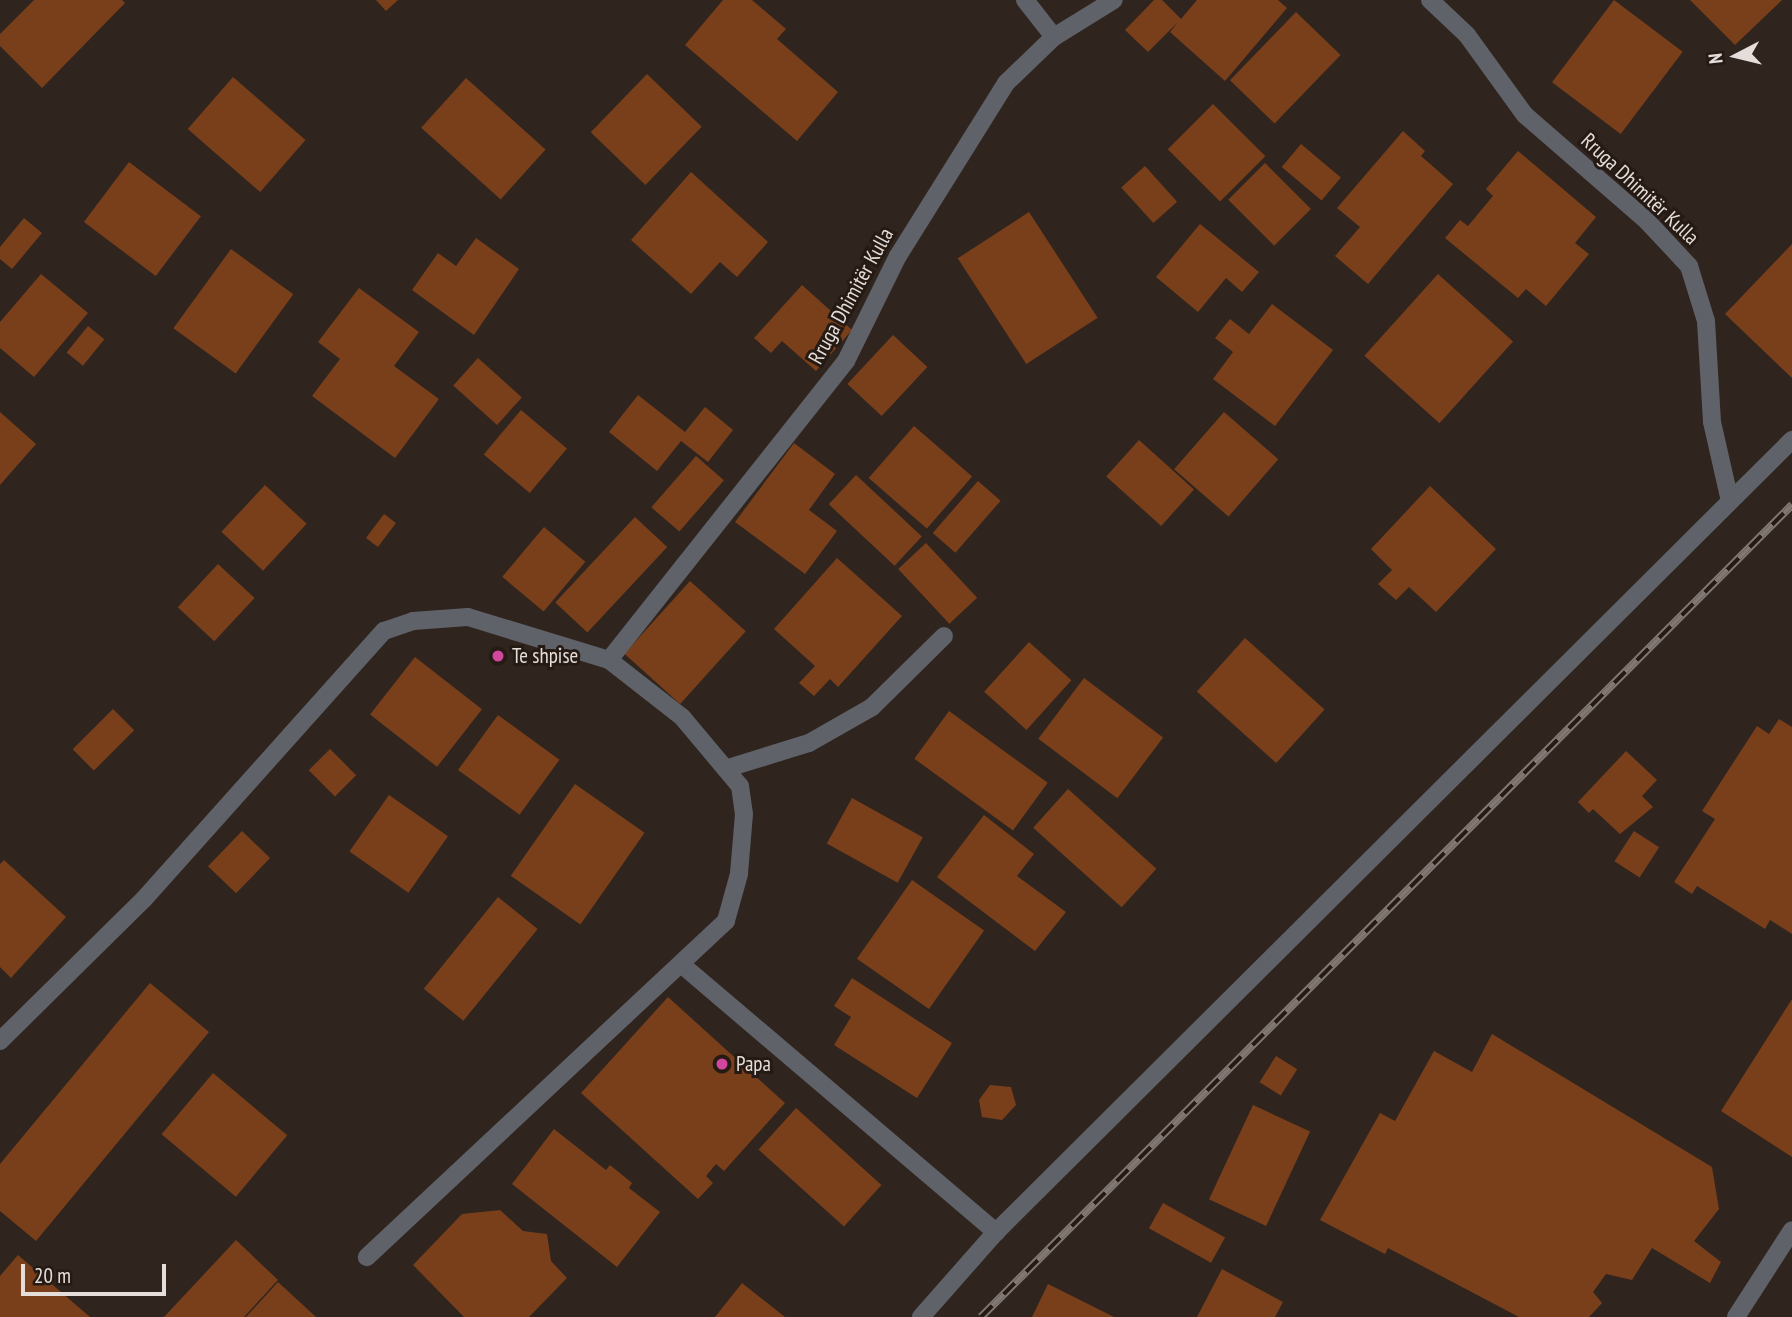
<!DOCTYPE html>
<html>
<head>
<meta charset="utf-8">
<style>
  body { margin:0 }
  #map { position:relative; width:1792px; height:1317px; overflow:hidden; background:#30241e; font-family:"PT Sans Narrow",sans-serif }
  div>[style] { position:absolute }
  .building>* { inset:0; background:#793f1a; transform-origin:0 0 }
  .minor>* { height:18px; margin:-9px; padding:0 9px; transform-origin:9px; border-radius:9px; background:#5f6268 }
  .rail>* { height:8px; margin-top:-4px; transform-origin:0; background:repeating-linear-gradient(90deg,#261b14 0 16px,#827873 0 32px); box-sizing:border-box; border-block:2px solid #827873 }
  .dots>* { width:19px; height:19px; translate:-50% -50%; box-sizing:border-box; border:4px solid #261b14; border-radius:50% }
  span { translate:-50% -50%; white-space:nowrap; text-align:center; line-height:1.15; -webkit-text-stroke:6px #261b14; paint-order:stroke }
  .street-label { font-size:21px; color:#e5ddd9 }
  .poi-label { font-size:21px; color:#e5ddd9 }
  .left { translate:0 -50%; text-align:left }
  .north { position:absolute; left:1701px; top:21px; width:70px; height:70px; -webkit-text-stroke:5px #261b14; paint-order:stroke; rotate:263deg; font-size:19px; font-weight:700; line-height:28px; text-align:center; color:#e5ddd9 }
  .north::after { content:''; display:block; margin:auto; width:24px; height:32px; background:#e5ddd9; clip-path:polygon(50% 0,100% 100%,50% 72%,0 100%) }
  .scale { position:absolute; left:21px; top:1264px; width:145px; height:32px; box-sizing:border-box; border:4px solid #e5ddd9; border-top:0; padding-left:9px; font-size:21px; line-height:24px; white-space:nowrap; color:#e5ddd9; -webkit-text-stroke:5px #261b14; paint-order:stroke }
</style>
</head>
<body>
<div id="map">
  <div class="building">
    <div style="clip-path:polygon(34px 0,122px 0,125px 3px,42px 88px,0 46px,0 34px)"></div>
    <div style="clip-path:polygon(376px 0,398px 0,386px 11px)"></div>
    <div style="clip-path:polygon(723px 0,752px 0,786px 29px,777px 39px,838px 92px,797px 141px,685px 45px)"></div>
    <div style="clip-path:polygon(1154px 0,1162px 0,1181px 19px,1197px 0,1278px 0,1287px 8px,1225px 81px,1170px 32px,1178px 22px,1148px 52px,1125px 30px)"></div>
    <div style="left:1614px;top:0;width:86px;height:103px;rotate:37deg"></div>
    <div style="clip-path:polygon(1690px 0,1782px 0,1735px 45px)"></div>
    <div style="left:1296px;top:12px;width:62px;height:95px;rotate:44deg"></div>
    <div style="left:647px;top:74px;width:76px;height:81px;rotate:44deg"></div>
    <div style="left:233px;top:77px;width:96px;height:69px;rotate:41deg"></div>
    <div style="left:466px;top:78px;width:107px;height:67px;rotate:42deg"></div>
    <div style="left:1213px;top:104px;width:74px;height:64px;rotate:45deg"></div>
    <div style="clip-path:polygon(1403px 131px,1425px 151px,1421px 156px,1453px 184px,1368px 284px,1335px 256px,1360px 227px,1337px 208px)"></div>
    <div style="left:1301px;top:144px;width:52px;height:30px;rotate:40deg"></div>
    <div style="clip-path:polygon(1518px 151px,1596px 217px,1575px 243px,1589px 254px,1546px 306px,1526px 289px,1518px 298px,1445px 238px,1460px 220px,1468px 226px,1493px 196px,1486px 189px)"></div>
    <div style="left:129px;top:162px;width:90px;height:75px;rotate:37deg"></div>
    <div style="left:1265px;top:163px;width:65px;height:52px;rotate:45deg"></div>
    <div style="left:1145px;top:166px;width:48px;height:32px;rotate:48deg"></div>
    <div style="clip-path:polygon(691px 172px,768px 242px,737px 277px,720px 262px,691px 294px,631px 240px)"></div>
    <div style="left:1029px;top:212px;width:126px;height:85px;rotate:57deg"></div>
    <div style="clip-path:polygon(24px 218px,42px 233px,12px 269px,0 259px,0 247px)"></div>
    <div style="clip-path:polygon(1200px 224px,1259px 272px,1242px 292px,1226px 278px,1198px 312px,1156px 277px)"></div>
    <div style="clip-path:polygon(476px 238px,519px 269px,474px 335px,412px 290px,438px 253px,456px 266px)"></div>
    <div style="clip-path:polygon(1792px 244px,1792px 378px,1725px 314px)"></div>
    <div style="left:231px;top:249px;width:77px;height:98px;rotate:36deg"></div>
    <div style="clip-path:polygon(41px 274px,88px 313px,34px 377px,0 348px,0 322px)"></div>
    <div style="left:1438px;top:274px;width:101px;height:110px;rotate:42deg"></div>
    <div style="clip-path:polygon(802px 285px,852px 330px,816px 371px,782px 341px,771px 353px,754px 338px)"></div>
    <div style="clip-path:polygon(359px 288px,419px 332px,394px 366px,439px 399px,395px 458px,312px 396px,340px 359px,318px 342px)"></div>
    <div style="clip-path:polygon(1272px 304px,1333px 350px,1275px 426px,1213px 379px,1233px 352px,1215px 338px,1230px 319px,1249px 334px)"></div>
    <div style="left:88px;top:326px;width:21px;height:34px;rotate:39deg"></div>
    <div style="left:893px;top:335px;width:47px;height:67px;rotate:43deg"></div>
    <div style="left:478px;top:358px;width:59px;height:37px;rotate:42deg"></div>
    <div style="clip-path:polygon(638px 395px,685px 432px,705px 407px,733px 430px,708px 462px,681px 441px,657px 471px,609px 432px)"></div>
    <div style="left:521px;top:410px;width:60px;height:58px;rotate:40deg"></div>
    <div style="clip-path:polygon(0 412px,36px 444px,0 485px)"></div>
    <div style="left:1224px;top:412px;width:72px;height:76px;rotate:41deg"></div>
    <div style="left:914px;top:426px;width:77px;height:69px;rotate:41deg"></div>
    <div style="left:1139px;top:440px;width:74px;height:49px;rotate:42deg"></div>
    <div style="clip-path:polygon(794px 443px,835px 474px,809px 510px,837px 531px,805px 574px,735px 522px)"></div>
    <div style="left:696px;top:456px;width:37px;height:68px;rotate:41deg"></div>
    <div style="left:856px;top:475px;width:90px;height:40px;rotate:43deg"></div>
    <div style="left:978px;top:481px;width:30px;height:69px;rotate:41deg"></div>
    <div style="left:265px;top:485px;width:57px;height:64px;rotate:43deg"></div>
    <div style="clip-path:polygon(1430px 486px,1496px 549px,1436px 612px,1409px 587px,1396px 600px,1378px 584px,1392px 570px,1371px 549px)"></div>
    <div style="left:384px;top:514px;width:15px;height:30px;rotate:37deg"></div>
    <div style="left:635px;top:517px;width:44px;height:117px;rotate:43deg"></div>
    <div style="left:544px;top:527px;width:54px;height:65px;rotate:40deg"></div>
    <div style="left:926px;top:543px;width:75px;height:38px;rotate:47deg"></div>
    <div style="clip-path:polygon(837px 558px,902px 616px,838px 687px,830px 679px,814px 696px,799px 683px,815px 666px,774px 629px)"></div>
    <div style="left:218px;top:564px;width:50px;height:59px;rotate:43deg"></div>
    <div style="left:690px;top:581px;width:75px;height:98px;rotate:42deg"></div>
    <div style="left:1245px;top:638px;width:107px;height:72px;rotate:42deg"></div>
    <div style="left:1029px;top:642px;width:57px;height:67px;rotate:42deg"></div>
    <div style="left:415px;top:657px;width:85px;height:73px;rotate:38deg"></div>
    <div style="left:1084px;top:678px;width:99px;height:76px;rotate:37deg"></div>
    <div style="left:113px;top:709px;width:30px;height:57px;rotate:45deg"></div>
    <div style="left:949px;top:711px;width:122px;height:59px;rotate:36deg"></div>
    <div style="left:498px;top:715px;width:76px;height:68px;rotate:36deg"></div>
    <div style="clip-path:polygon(1779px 719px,1792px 727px,1792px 934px,1770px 920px,1765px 929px,1697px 886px,1692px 894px,1674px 882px,1715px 819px,1702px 811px,1757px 726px,1769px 734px)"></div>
    <div style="left:330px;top:749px;width:37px;height:30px;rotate:45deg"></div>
    <div style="clip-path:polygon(1626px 751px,1657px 780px,1642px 796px,1653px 807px,1620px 834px,1593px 809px,1589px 813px,1578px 802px)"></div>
    <div style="left:575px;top:784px;width:85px;height:112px;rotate:35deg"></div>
    <div style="left:1068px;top:789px;width:119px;height:52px;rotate:42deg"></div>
    <div style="left:389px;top:795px;width:72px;height:69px;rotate:35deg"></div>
    <div style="left:852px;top:798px;width:81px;height:52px;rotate:29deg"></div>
    <div style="clip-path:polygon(984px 815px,1034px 854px,1017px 876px,1066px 912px,1035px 951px,937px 877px)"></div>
    <div style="left:242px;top:831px;width:39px;height:49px;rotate:44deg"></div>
    <div style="left:1634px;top:831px;width:30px;height:36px;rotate:33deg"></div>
    <div style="clip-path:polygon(4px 860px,66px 917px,11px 978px,0 967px,0 864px)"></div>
    <div style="left:912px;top:880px;width:88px;height:96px;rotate:35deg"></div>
    <div style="left:498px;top:897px;width:51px;height:118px;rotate:39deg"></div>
    <div style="clip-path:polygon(852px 978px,952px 1043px,917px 1098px,834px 1045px,851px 1017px,834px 1006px)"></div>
    <div style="clip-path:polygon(150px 983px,209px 1032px,36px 1241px,0 1211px,0 1164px)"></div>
    <div style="clip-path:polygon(668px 997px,785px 1103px,724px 1171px,716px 1164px,706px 1176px,713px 1183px,698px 1199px,581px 1093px)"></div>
    <div style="clip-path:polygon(1792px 999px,1792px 1157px,1721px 1111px)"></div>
    <div style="clip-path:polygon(1492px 1034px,1712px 1167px,1719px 1209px,1694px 1241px,1721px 1262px,1710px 1283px,1652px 1248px,1632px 1280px,1606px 1274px,1593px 1292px,1602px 1303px,1589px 1317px,1519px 1317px,1388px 1248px,1385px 1254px,1320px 1220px,1380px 1113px,1395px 1121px,1434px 1051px,1472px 1072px)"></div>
    <div style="left:1276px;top:1056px;width:25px;height:31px;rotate:32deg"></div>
    <div style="left:213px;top:1073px;width:97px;height:80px;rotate:40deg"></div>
    <div style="clip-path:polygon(990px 1085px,1011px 1087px,1016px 1105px,1002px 1120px,982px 1117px,979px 1100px)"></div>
    <div style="left:1253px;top:1105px;width:63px;height:104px;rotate:25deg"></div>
    <div style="left:796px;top:1108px;width:115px;height:56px;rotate:42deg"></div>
    <div style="clip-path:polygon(554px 1129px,606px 1170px,610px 1165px,632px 1183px,629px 1188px,660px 1212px,617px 1267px,512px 1184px)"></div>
    <div style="left:1163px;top:1203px;width:71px;height:29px;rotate:29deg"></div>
    <div style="clip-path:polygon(500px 1210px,523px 1231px,547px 1234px,551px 1261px,567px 1278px,529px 1317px,464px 1317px,413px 1265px,462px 1214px)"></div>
    <div style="clip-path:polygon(236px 1240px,278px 1280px,244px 1317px,164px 1317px)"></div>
    <div style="clip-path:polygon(18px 1255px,90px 1317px,0 1317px,0 1276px)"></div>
    <div style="clip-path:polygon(1222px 1269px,1283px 1302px,1275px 1317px,1197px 1317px)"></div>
    <div style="clip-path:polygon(278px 1282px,316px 1317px,246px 1317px)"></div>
    <div style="clip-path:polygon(742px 1283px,785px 1317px,715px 1317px)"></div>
    <div style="clip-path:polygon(1048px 1284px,1114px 1317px,1032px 1317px)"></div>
  </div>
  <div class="minor">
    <div style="left:1025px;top:0;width:47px;rotate:51.9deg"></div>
    <div style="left:1430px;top:0;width:51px;rotate:43.4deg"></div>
    <div style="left:1467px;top:35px;width:99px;rotate:54.1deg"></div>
    <div style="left:1525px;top:115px;width:162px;rotate:41deg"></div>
    <div style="left:1647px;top:221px;width:62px;rotate:47deg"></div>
    <div style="left:1689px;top:266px;width:58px;rotate:72.8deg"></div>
    <div style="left:1706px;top:321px;width:101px;rotate:86.6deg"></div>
    <div style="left:1712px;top:422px;width:81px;rotate:77.2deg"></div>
    <div style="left:609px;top:660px;width:382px;rotate:-51.6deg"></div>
    <div style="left:846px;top:361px;width:117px;rotate:-63.7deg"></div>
    <div style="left:898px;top:256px;width:204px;rotate:-58deg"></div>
    <div style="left:1006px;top:83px;width:66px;rotate:-43.8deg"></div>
    <div style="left:1054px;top:37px;width:70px;rotate:-31.7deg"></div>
    <div style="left:728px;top:768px;width:85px;rotate:-17.2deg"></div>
    <div style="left:809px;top:743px;width:73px;rotate:-29.7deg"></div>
    <div style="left:872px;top:707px;width:101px;rotate:-44.6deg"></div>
    <div style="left:681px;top:964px;width:414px;rotate:40.4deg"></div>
    <div style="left:0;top:1041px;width:202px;rotate:-44.6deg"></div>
    <div style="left:144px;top:899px;width:360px;rotate:-48.2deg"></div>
    <div style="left:384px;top:631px;width:31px;rotate:-19deg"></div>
    <div style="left:413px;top:621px;width:55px;rotate:-4.2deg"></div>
    <div style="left:468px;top:617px;width:147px;rotate:17deg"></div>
    <div style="left:609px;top:660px;width:93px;rotate:38deg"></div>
    <div style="left:682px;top:717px;width:90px;rotate:50deg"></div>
    <div style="left:740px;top:786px;width:28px;rotate:82deg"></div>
    <div style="left:744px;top:814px;width:60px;rotate:94.8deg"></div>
    <div style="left:739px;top:874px;width:49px;rotate:105.5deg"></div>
    <div style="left:726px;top:921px;width:492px;rotate:136.9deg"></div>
    <div style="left:921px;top:1317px;width:113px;rotate:-48.6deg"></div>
    <div style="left:996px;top:1232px;width:1123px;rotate:-44.86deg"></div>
    <div style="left:1736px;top:1317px;width:103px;rotate:-57.2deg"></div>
  </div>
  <div class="rail">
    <div style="left:981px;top:1317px;width:1148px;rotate:-45.04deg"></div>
  </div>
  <div class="dots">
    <div style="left:498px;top:656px;background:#d1479c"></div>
    <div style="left:722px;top:1064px;background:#d1479c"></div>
  </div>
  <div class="street-label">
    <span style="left:1640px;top:189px;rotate:43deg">Rruga Dhimitër Kulla</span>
    <span style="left:851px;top:296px;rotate:-61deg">Rruga Dhimitër Kulla</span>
  </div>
  <div class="poi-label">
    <span class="left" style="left:512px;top:656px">Te shpise</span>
    <span class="left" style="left:736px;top:1064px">Papa</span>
  </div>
  <div class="north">N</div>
  <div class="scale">20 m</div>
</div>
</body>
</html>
